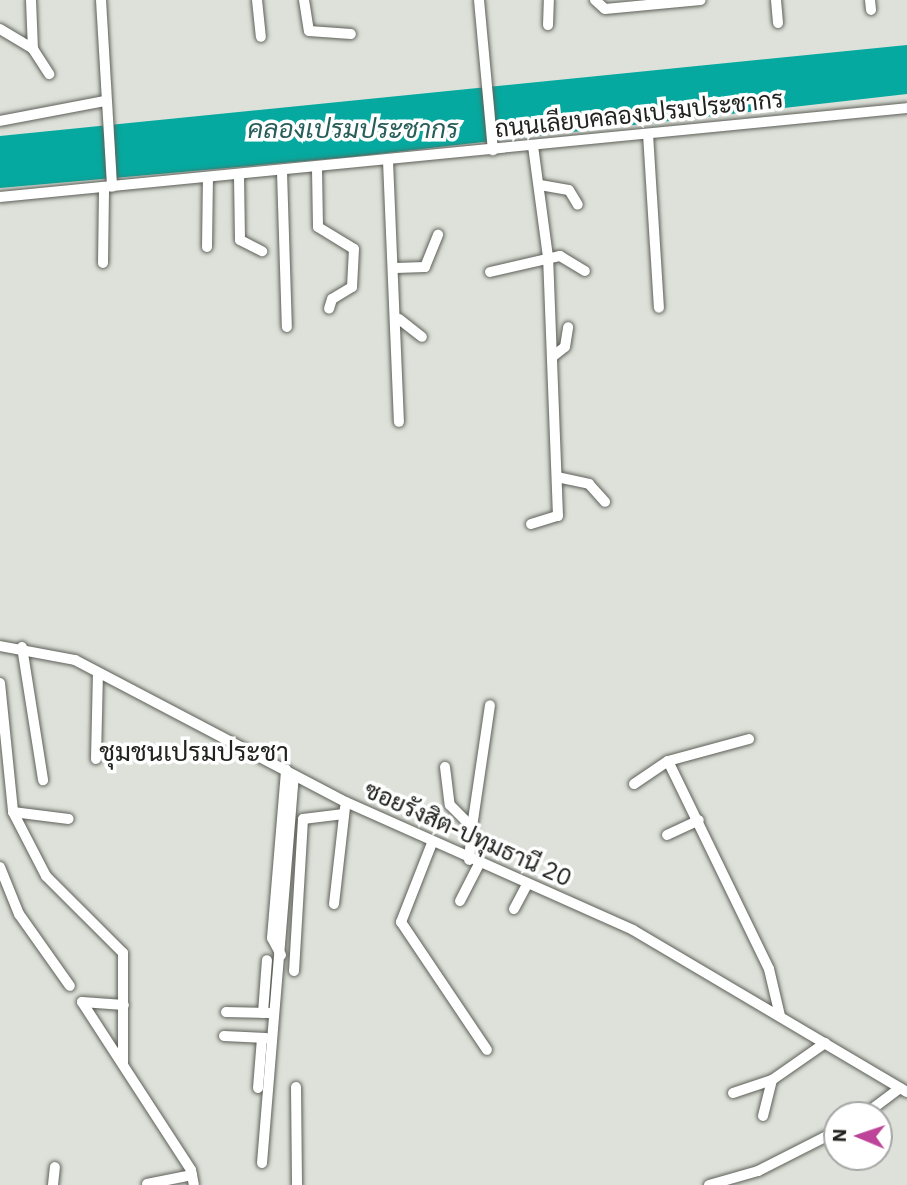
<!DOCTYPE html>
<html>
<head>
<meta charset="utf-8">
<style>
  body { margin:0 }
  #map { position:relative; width:907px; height:1185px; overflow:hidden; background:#dde1d9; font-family:"IBM Plex Sans",Sarabun,sans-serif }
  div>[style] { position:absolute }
  .water>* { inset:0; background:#06a99f }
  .roads { filter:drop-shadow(0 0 2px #5d6059) drop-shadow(0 0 2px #5d6059) }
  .minor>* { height:10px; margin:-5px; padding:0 5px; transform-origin:5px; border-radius:5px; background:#fff }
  span { translate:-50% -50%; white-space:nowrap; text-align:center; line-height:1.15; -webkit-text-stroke:7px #fff; paint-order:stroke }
  .street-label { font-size:24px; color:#212320 }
  .water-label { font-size:26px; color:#285e59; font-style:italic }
  .neighbourhood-label { font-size:26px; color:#212320 }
  .north { position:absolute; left:823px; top:1101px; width:70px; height:70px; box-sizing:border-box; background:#fff; border:2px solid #a6a7a6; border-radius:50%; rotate:272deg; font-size:19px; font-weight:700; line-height:28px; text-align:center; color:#212320 }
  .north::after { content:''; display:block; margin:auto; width:24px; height:32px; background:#bd4498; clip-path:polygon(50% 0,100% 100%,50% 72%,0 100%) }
</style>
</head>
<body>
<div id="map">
  <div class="water">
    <div style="clip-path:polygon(907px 45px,907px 94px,351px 157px,0 188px,0 136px)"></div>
  </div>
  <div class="roads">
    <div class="minor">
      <div style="left:31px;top:0;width:49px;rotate:87.7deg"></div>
      <div style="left:101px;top:0;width:187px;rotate:86.6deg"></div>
      <div style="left:257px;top:0;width:37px;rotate:84deg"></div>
      <div style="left:304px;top:0;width:31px;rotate:81deg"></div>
      <div style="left:309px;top:31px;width:42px;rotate:4.1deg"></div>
      <div style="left:479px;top:0;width:151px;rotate:84.7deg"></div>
      <div style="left:595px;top:0;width:13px;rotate:42deg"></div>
      <div style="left:605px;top:9px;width:96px;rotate:-5.4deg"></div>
      <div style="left:776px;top:0;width:23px;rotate:85deg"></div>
      <div style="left:870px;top:0;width:10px;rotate:84deg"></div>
      <div style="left:548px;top:25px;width:25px;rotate:-88deg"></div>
      <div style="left:0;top:29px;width:39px;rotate:31deg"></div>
      <div style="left:33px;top:49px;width:30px;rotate:57deg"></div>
      <div style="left:0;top:121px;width:107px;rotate:-10.8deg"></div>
      <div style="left:648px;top:134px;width:174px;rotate:86.4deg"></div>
      <div style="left:388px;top:161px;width:261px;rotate:87.6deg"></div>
      <div style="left:317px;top:169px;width:58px;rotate:89deg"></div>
      <div style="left:318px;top:227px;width:42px;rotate:31.4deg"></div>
      <div style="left:354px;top:249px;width:38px;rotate:93deg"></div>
      <div style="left:352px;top:287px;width:23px;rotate:149deg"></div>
      <div style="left:332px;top:299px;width:10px;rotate:107deg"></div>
      <div style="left:282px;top:172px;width:155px;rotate:88.2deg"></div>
      <div style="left:239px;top:176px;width:64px;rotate:89.1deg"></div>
      <div style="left:240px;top:240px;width:25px;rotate:27deg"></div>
      <div style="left:540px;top:185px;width:29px;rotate:10deg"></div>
      <div style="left:569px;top:190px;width:17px;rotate:59deg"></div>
      <div style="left:0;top:197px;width:911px;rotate:-5.6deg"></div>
      <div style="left:207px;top:247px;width:68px;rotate:-89.2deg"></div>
      <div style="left:103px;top:263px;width:75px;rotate:-89.2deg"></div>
      <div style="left:396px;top:268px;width:29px;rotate:-2deg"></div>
      <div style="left:425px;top:267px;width:35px;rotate:-68deg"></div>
      <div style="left:490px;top:272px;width:72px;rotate:-12.9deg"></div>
      <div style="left:560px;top:256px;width:29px;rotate:31deg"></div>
      <div style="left:399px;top:319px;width:29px;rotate:38deg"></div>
      <div style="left:552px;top:357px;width:16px;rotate:-38deg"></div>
      <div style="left:565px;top:347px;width:20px;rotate:-81deg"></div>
      <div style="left:557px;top:477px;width:33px;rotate:12deg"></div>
      <div style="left:589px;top:484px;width:24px;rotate:48deg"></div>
      <div style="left:531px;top:524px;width:28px;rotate:-17deg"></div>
      <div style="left:558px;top:516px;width:259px;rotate:-92.2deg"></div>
      <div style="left:548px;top:257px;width:112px;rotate:-97.7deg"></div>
      <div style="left:0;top:646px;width:76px;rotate:10.6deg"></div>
      <div style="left:75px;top:660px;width:306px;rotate:27.7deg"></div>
      <div style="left:346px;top:802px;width:314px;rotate:24deg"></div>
      <div style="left:633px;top:930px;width:318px;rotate:30.6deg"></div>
      <div style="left:22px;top:647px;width:135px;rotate:81deg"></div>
      <div style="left:0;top:683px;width:130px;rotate:84.2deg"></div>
      <div style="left:13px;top:812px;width:72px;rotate:62.7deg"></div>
      <div style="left:46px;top:876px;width:109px;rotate:45deg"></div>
      <div style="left:123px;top:953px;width:110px;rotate:90deg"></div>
      <div style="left:96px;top:759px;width:85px;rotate:-88.7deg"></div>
      <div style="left:668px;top:761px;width:84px;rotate:-15.2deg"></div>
      <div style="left:445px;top:767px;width:38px;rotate:83deg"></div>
      <div style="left:450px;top:805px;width:31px;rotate:45deg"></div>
      <div style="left:472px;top:827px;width:33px;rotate:95deg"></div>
      <div style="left:634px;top:784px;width:41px;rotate:-34.1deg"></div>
      <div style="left:668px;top:761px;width:231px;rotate:64.1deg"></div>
      <div style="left:769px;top:969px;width:48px;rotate:76.8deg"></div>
      <div style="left:13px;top:812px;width:56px;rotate:7.1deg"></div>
      <div style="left:472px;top:827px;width:123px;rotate:-81.6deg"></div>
      <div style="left:667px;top:835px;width:35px;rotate:-25deg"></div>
      <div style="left:432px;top:843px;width:85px;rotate:111.4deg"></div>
      <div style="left:401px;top:922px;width:154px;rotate:56.1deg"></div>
      <div style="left:0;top:867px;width:51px;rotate:68deg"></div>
      <div style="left:19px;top:914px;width:88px;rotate:54.7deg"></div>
      <div style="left:460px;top:901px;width:42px;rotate:-62.8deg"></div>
      <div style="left:334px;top:904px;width:97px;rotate:-83.5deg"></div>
      <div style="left:514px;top:909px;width:27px;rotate:-62deg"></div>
      <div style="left:281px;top:955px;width:19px;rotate:-118deg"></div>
      <div style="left:272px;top:938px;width:169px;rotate:-85.2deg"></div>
      <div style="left:294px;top:971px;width:152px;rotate:-86.6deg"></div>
      <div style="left:303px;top:819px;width:41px;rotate:-7deg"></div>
      <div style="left:82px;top:1002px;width:200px;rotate:57deg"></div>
      <div style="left:191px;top:1170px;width:15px;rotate:79deg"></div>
      <div style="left:82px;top:1002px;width:42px;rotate:4.1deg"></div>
      <div style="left:226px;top:1012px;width:43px;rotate:1.3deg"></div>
      <div style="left:263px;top:1013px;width:53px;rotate:-85.7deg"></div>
      <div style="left:224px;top:1036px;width:42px;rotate:2.7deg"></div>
      <div style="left:296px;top:1087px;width:98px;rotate:89.4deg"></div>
      <div style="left:258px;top:1088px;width:50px;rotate:-85.4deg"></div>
      <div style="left:733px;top:1093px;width:41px;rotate:-18.4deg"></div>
      <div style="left:864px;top:1115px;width:45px;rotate:-36.9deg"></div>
      <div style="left:763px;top:1116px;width:37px;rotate:-76deg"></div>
      <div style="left:772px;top:1080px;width:65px;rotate:-34.9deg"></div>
      <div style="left:262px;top:1163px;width:389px;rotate:-85.3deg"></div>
      <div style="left:147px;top:1184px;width:46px;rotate:-11.3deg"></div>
      <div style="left:53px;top:1185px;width:18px;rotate:-84deg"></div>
      <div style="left:709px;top:1185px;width:51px;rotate:-15.9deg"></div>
      <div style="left:758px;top:1171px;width:89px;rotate:-26.9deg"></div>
    </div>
  </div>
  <div class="street-label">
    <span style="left:639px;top:114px;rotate:-6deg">ถนนเลียบคลองเปรมประชากร</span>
    <span style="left:468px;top:834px;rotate:24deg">ซอยรังสิต-ปทุมธานี 20</span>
  </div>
  <div class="water-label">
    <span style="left:353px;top:129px">คลองเปรมประชากร</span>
  </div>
  <div class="neighbourhood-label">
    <span style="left:194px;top:752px">ชุมชนเปรมประชา</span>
  </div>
  <div class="north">N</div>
</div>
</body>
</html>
